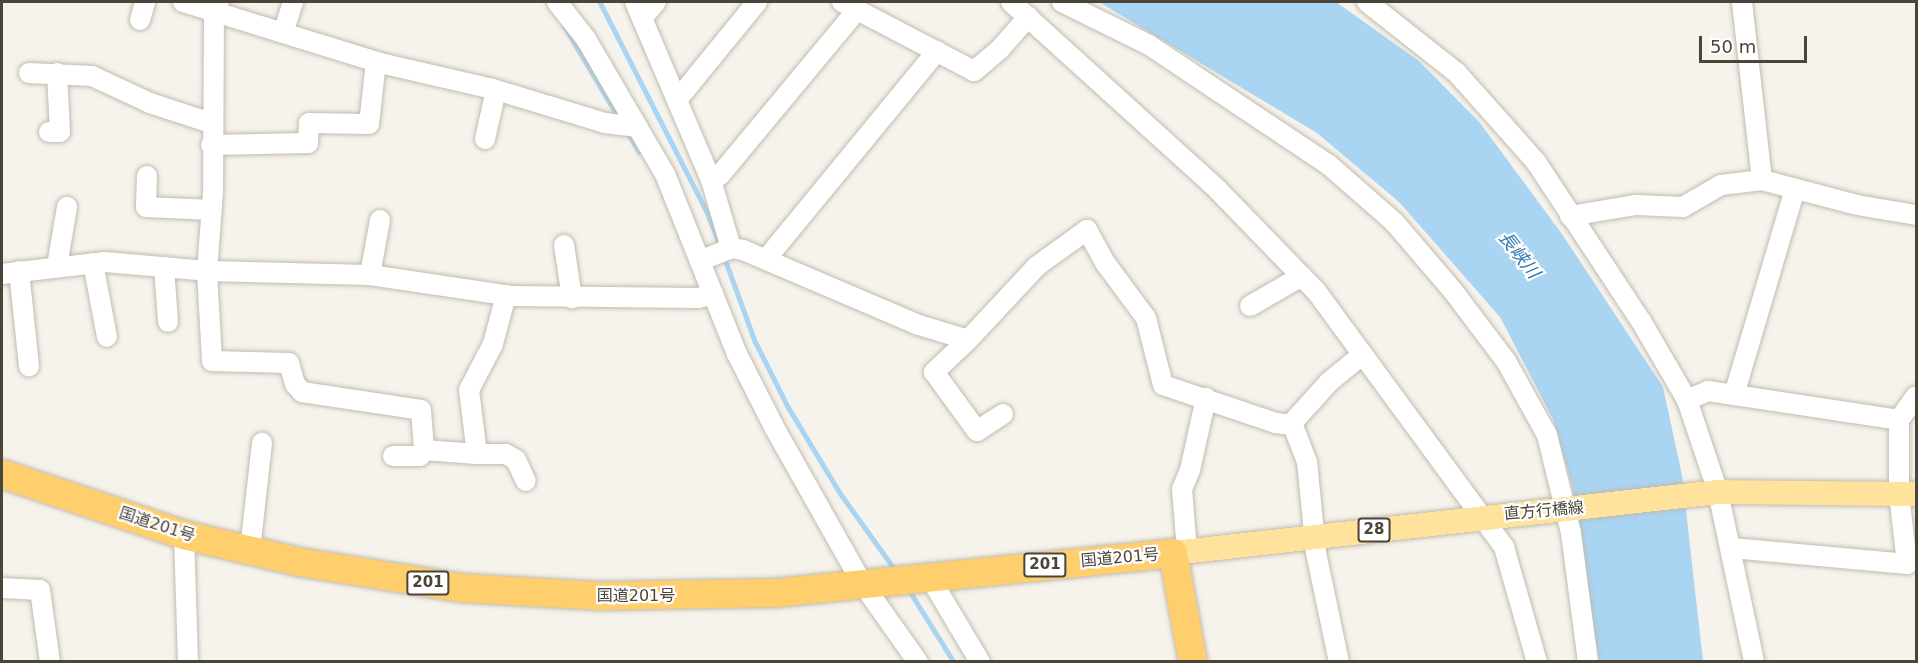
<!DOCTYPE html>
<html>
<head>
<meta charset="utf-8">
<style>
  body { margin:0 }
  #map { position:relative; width:1918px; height:663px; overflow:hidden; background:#f6f3ec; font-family:"DejaVu Sans","Noto Sans JP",sans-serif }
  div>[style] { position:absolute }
  .water>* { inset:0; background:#a9d4f2 }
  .stream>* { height:4.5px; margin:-2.25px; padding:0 2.25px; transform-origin:2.25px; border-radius:2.25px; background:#a9d4f2 }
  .roads { filter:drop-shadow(0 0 2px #c2bbae) drop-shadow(0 0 2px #c2bbae) }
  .minor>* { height:20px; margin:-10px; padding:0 10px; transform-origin:10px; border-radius:10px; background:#fff }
  .major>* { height:24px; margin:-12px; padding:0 12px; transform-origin:12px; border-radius:12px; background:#ffe39c }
  .highway>* { height:28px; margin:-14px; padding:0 14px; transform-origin:14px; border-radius:14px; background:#ffcf6e }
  span { translate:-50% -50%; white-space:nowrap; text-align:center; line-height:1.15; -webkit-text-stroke:4.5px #fff; paint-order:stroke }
  .shield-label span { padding:2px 4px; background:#fff; border:2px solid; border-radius:4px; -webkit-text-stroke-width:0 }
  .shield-label { font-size:15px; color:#4b4439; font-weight:700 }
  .street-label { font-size:16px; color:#4b4439 }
  .water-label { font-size:18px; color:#2e7ab2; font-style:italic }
  .frame { position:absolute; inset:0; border:3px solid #4b4439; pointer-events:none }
  .scale { position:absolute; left:1699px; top:36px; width:108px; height:27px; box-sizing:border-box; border:3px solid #4b4439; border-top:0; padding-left:8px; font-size:18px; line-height:21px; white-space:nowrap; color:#4b4439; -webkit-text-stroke:4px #fff; paint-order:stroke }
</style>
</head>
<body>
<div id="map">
  <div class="water">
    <div style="clip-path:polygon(1099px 2px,1336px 2px,1419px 61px,1480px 123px,1562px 234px,1663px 387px,1682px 475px,1703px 661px,1599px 661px,1573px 489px,1553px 419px,1500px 317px,1399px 202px,1317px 133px)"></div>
  </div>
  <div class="stream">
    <div style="left:600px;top:2px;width:238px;rotate:63deg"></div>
    <div style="left:708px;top:214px;width:36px;rotate:69deg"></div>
    <div style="left:564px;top:25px;width:108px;rotate:59.4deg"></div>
    <div style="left:627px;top:131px;width:24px;rotate:60deg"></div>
    <div style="left:724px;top:256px;width:90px;rotate:70deg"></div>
    <div style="left:755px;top:341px;width:72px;rotate:63.4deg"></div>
    <div style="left:787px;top:405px;width:103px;rotate:58.9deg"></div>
    <div style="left:840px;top:493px;width:96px;rotate:54.3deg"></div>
    <div style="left:909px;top:590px;width:85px;rotate:58deg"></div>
  </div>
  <div class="roads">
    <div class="minor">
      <div style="left:183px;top:2px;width:206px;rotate:17.2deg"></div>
      <div style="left:380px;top:63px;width:116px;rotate:13deg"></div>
      <div style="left:493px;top:89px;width:117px;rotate:16.9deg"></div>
      <div style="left:605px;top:123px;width:33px;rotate:7deg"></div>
      <div style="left:219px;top:2px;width:11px;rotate:117deg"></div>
      <div style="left:214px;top:12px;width:180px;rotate:90.3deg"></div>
      <div style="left:213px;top:192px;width:79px;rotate:94.3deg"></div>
      <div style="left:207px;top:271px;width:90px;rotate:86.8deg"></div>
      <div style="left:212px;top:361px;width:77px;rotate:1.5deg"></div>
      <div style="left:289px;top:363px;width:22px;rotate:74deg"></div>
      <div style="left:295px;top:384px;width:11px;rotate:49deg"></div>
      <div style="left:302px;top:392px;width:120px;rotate:8.6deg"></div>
      <div style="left:421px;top:410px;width:40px;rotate:85.7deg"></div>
      <div style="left:557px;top:2px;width:47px;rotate:51.9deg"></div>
      <div style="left:586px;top:39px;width:156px;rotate:59.7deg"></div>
      <div style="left:665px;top:174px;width:194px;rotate:68.2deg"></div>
      <div style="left:737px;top:354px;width:82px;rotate:63.1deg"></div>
      <div style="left:774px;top:427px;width:179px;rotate:60.6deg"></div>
      <div style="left:862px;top:583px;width:97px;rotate:54.7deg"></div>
      <div style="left:635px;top:2px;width:194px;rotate:66.9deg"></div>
      <div style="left:711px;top:180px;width:71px;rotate:73.6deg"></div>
      <div style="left:842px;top:2px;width:149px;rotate:27.6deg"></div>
      <div style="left:974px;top:71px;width:34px;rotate:-40deg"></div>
      <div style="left:1000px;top:49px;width:43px;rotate:-48.8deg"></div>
      <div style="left:1011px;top:2px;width:280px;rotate:42.2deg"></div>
      <div style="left:1218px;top:190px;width:141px;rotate:45.9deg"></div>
      <div style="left:1316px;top:291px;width:318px;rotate:53.7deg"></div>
      <div style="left:1504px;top:547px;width:120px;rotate:74deg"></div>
      <div style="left:1062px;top:2px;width:97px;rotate:26.3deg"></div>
      <div style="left:1149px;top:45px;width:216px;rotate:33.7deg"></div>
      <div style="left:1329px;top:165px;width:88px;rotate:41.3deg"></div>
      <div style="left:1395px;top:223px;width:89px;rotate:49.5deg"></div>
      <div style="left:1453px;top:291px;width:88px;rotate:52.9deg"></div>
      <div style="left:1506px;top:361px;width:85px;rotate:61deg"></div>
      <div style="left:1547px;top:435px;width:101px;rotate:76.2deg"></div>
      <div style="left:1571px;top:533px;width:130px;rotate:82.5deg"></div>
      <div style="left:1367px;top:2px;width:115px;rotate:38.3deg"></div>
      <div style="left:1457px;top:73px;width:119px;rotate:48.4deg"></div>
      <div style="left:1536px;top:162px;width:191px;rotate:56.6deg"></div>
      <div style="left:1641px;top:321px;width:91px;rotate:59.8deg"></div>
      <div style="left:1687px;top:400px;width:97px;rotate:71.4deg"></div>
      <div style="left:1718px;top:492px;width:174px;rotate:78deg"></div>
      <div style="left:1742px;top:2px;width:179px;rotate:83.6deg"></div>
      <div style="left:642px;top:18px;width:21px;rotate:-49deg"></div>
      <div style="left:140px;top:20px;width:19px;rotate:-74deg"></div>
      <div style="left:283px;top:33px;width:33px;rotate:-72deg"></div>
      <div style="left:29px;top:73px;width:63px;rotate:2.7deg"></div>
      <div style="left:92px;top:76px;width:64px;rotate:25deg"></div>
      <div style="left:150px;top:103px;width:64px;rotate:18.2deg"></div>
      <div style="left:677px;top:100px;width:127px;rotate:-50.8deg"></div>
      <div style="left:49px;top:132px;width:11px"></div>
      <div style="left:60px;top:132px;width:59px;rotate:-92.9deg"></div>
      <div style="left:485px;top:139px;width:50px;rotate:-77.3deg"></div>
      <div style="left:211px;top:145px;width:97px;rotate:-1.2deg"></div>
      <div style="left:308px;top:143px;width:20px;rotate:-87deg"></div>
      <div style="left:309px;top:123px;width:60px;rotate:1deg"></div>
      <div style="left:369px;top:124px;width:62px;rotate:-83.6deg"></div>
      <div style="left:147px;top:176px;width:31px;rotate:92deg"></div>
      <div style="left:146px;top:207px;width:65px;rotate:2.6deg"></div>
      <div style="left:711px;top:180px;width:10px;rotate:-29deg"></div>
      <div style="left:720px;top:175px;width:214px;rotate:-50.3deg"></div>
      <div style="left:1570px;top:216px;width:67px;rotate:-9.5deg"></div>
      <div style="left:1636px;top:205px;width:47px;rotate:2.4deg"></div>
      <div style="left:1683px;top:207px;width:44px;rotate:-30.1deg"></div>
      <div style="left:1721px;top:185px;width:41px;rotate:-7deg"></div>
      <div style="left:1762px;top:180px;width:98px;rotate:14.7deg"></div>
      <div style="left:1857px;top:205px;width:60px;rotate:9.6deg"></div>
      <div style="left:564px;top:245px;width:54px;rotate:81.4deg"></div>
      <div style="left:767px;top:258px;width:268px;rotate:-50.6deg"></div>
      <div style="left:702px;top:260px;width:31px;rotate:-22deg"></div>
      <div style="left:731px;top:248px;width:12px;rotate:9deg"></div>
      <div style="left:743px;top:250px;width:191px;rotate:23.1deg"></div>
      <div style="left:919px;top:325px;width:51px;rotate:17deg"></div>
      <div style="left:968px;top:340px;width:101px;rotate:-47deg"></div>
      <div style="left:1037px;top:266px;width:62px;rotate:-35.8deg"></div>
      <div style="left:1087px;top:230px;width:39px;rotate:61deg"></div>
      <div style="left:1106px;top:264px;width:67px;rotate:53.5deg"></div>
      <div style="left:1146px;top:318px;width:69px;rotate:75.8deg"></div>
      <div style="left:1163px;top:385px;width:119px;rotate:18.6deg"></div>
      <div style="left:1276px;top:423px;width:16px;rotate:7deg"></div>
      <div style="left:93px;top:263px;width:75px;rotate:79.3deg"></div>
      <div style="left:57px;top:266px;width:60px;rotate:-80.4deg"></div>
      <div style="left:164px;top:267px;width:55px;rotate:85.8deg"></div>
      <div style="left:19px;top:271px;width:96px;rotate:84deg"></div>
      <div style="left:2px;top:274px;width:104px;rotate:-6.6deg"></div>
      <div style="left:105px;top:262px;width:102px;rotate:5deg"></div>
      <div style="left:207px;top:271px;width:163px;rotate:1.4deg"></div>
      <div style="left:370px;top:275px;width:144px;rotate:8.4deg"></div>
      <div style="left:512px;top:296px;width:186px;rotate:0.6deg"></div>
      <div style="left:698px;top:298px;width:16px;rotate:-15deg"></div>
      <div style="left:370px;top:275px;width:56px;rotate:-79.7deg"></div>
      <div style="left:506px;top:295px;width:51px;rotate:104.9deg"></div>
      <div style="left:493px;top:344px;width:52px;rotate:117.6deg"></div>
      <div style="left:469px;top:390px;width:64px;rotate:82.9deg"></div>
      <div style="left:477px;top:454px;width:29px"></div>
      <div style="left:506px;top:454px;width:12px;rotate:31deg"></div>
      <div style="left:516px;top:460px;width:23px;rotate:65deg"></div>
      <div style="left:1250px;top:306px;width:60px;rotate:-30deg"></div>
      <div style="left:968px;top:340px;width:47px;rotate:136.7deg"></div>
      <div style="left:934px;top:372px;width:73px;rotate:53.9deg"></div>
      <div style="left:977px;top:431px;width:31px;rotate:-33deg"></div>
      <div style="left:1734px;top:395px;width:215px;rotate:-73.5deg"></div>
      <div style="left:1687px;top:400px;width:23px;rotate:-23deg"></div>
      <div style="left:1708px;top:391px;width:193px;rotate:8.6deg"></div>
      <div style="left:393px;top:456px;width:27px"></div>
      <div style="left:420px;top:456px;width:7px;rotate:-56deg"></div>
      <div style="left:424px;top:450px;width:53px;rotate:4.3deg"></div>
      <div style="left:184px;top:535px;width:127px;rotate:88.2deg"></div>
      <div style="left:1732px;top:548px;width:176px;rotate:5.2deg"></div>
      <div style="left:1907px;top:564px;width:70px;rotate:-96.5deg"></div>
      <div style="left:1899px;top:494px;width:74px;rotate:-90deg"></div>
      <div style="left:1899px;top:420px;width:29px;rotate:-55deg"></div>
      <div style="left:250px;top:550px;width:108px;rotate:-83.6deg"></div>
      <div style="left:1187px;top:551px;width:62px;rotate:-94.6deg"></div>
      <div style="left:1182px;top:489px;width:21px;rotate:-67deg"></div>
      <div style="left:1190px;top:470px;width:74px;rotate:-77.5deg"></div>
      <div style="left:929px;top:576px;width:100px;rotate:59.3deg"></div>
      <div style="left:2px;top:588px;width:38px;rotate:3deg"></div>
      <div style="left:40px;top:590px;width:73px;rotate:82.1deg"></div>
      <div style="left:1339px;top:662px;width:111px;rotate:-101.9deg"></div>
      <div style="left:1316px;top:553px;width:91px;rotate:-95.6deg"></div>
      <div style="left:1307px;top:462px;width:42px;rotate:-111deg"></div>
      <div style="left:1292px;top:423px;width:55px;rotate:-47.9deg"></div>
      <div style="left:1329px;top:382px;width:43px;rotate:-39.3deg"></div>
    </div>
    <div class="major">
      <div style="left:1173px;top:553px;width:548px;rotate:-6.39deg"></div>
      <div style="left:1718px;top:492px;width:198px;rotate:0.6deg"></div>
    </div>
    <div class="highway">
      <div style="left:2px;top:474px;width:192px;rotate:18.5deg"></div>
      <div style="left:184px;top:535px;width:118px;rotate:13.2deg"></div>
      <div style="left:299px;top:562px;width:164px;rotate:9.1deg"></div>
      <div style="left:461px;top:588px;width:137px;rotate:3.3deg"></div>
      <div style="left:598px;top:596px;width:177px;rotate:-1deg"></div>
      <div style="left:775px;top:593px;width:400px;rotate:-5.7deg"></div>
      <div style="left:1173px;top:553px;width:111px;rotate:79.6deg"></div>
    </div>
  </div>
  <div class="shield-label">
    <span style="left:1374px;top:530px">28</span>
    <span style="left:1045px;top:565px">201</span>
    <span style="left:428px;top:583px">201</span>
  </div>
  <div class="street-label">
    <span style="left:1544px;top:511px;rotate:-5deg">直方行橋線</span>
    <span style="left:157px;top:525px;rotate:18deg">国道201号</span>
    <span style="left:1120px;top:558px;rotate:-5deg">国道201号</span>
    <span style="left:636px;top:596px">国道201号</span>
  </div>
  <div class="water-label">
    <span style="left:1519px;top:255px;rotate:52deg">長峡川</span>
  </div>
  <div class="frame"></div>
  <div class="scale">50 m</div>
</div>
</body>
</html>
